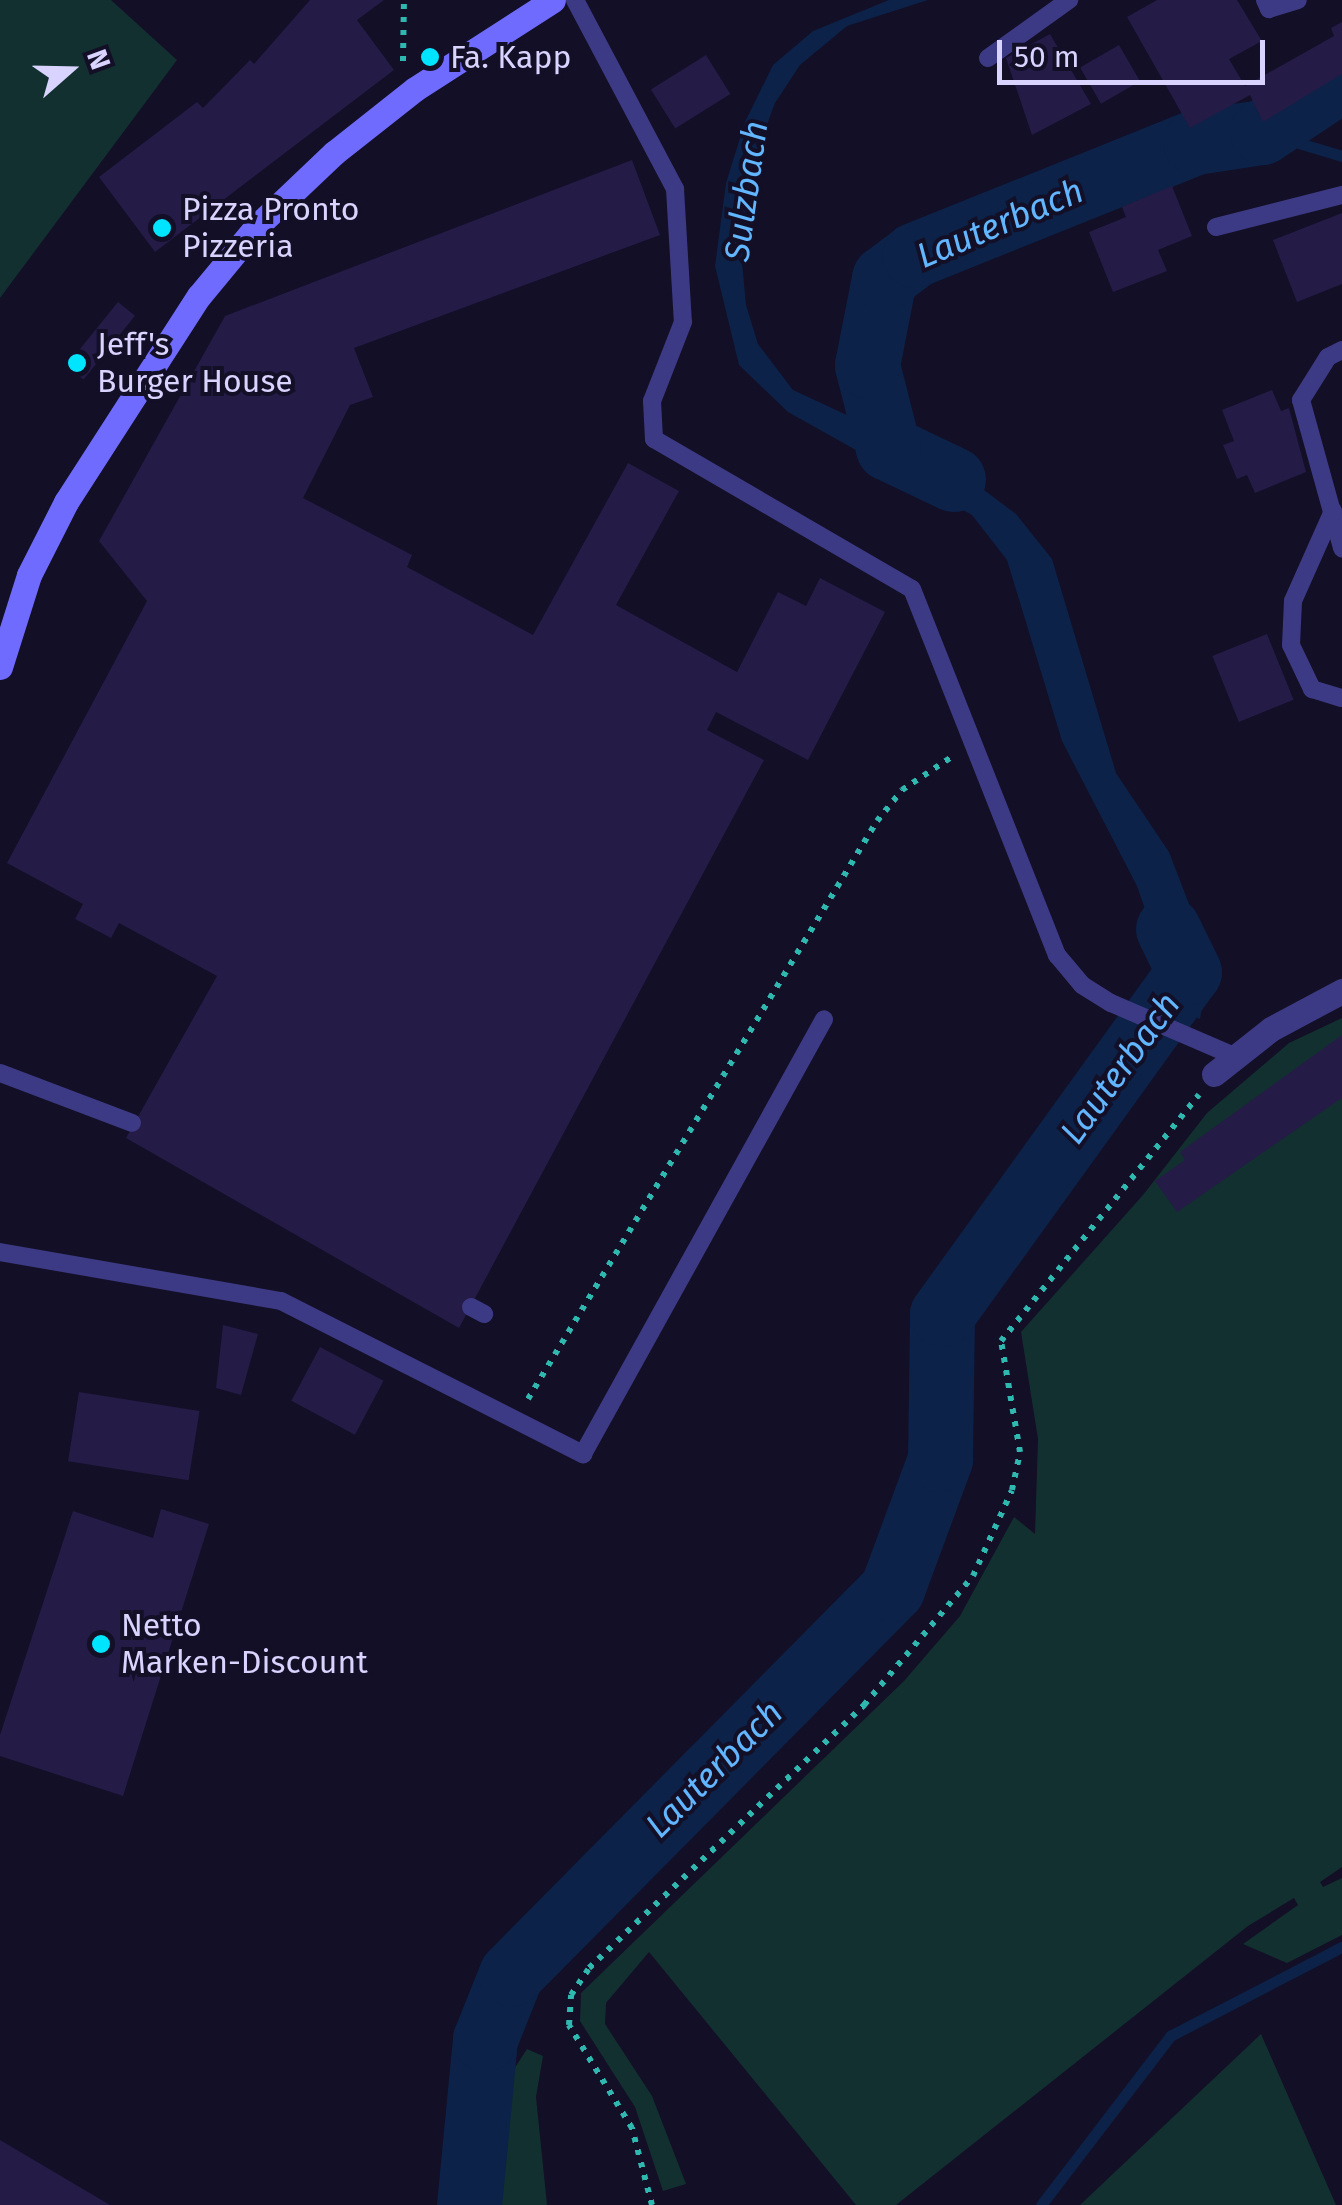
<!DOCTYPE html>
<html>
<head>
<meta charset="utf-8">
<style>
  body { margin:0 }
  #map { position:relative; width:1342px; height:2205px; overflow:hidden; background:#130f26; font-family:"Fira Sans",sans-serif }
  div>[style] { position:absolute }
  .green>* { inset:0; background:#12302f }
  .water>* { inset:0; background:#0c2248 }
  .stream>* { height:11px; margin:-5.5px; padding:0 5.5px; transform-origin:5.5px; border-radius:5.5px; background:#0c2248 }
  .river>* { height:65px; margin:-32.5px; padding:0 32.5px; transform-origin:32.5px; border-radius:32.5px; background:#0c2248 }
  .building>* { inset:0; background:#241b47; transform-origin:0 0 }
  .path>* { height:6px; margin-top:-3px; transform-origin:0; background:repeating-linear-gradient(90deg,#2fb8b0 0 5px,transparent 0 13px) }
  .lane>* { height:18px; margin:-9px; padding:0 9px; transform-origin:9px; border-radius:9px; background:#3d3a85 }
  .street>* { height:25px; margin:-12.5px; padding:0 12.5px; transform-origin:12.5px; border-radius:12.5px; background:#3d3a85 }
  .secondary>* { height:25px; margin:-12.5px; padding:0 12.5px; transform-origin:12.5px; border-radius:12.5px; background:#6f6bff }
  .dots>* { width:28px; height:28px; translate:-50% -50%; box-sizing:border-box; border:5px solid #130f26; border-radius:50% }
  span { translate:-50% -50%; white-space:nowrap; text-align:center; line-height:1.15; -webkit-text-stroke:8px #130f26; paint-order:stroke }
  .poi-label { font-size:32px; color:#d9d4ff }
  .left { translate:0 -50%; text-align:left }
  .water-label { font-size:35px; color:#62b6ff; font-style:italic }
  .north { position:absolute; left:20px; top:20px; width:100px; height:100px; -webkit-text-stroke:8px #130f26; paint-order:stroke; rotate:70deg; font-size:28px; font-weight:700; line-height:40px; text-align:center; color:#d9d4ff }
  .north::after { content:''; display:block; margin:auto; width:35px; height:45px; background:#d9d4ff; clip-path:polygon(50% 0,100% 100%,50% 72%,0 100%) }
  .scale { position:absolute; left:997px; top:40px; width:268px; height:45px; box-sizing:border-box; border:5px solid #d9d4ff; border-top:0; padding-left:12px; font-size:30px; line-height:35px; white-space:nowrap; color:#d9d4ff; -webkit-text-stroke:8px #130f26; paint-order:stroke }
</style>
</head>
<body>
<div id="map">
  <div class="green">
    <div style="clip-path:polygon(0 0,111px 0,177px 60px,0 298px)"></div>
    <div style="clip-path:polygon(1342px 1018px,1342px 1867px,1320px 1882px,1323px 1887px,1342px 1878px,1342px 1935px,1287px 1963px,1243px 1944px,1298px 1905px,1294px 1898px,1248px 1926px,896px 2205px,856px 2205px,649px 1952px,606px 2003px,605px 2024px,652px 2096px,686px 2184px,663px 2191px,635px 2107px,580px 2021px,581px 1993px,904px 1681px,960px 1616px,1014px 1517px,1035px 1534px,1038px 1439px,1021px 1332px,1143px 1195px,1207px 1113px,1289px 1043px)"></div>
    <div style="clip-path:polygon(1261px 2034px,1336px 2205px,1080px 2205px)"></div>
    <div style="clip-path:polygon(527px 2049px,543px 2056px,536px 2097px,547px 2205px,492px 2205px,497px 2095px)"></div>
  </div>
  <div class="water">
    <div style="clip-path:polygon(889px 0,928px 0,847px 26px,800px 65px,775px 103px,751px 168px,742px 262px,746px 305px,758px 344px,793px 390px,944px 460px,1016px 514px,1052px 559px,1116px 773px,1169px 852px,1196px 922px,1209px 966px,1200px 1019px,1158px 1004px,1156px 941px,1137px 886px,1062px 741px,1007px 560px,972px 515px,788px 412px,739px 365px,715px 266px,726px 183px,745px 122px,773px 65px,813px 31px)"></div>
    <div style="clip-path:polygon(929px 1394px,957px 1402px,960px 1463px,950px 1513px,933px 1535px,909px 1499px)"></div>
    <div style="clip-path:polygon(598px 1908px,526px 1986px,482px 1987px,552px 1913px)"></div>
  </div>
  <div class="stream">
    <div style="left:1262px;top:132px;width:84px;rotate:16.7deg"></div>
    <div style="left:1041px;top:2205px;width:213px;rotate:-52.6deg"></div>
    <div style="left:1170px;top:2036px;width:194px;rotate:-27.4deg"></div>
  </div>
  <div class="river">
    <div style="left:953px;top:479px;width:72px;rotate:-154.5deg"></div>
    <div style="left:888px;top:448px;width:86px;rotate:-104.2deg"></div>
    <div style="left:867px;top:365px;width:89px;rotate:-78.9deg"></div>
    <div style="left:884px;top:278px;width:38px;rotate:-37deg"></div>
    <div style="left:914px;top:255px;width:303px;rotate:-21.9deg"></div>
    <div style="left:1195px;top:142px;width:68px;rotate:-8.5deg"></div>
    <div style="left:1262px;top:132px;width:96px;rotate:-33.5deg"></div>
    <div style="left:469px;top:2205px;width:167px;rotate:-84.5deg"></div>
    <div style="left:485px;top:2039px;width:70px;rotate:-68.2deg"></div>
    <div style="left:511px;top:1974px;width:542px;rotate:-45.3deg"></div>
    <div style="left:892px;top:1589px;width:139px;rotate:-69.7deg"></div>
    <div style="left:940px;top:1459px;width:145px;rotate:-89.2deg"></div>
    <div style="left:942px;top:1314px;width:422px;rotate:-54.2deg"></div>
    <div style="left:1189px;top:972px;width:48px;rotate:-116deg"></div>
  </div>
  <div class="building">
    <div style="clip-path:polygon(310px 0,384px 0,357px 20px,394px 70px,155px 252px,99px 177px,197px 102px,203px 108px,250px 60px,254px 64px)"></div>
    <div style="clip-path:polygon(1157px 0,1237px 0,1262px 41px,1229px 59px,1245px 86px,1334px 36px,1331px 28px,1342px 22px,1342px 74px,1263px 122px,1250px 95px,1190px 128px,1127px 17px)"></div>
    <div style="clip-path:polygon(1050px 34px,1091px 104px,1032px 135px,1006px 58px)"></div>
    <div style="left:1119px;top:45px;width:42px;height:45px;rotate:60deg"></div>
    <div style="left:706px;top:55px;width:46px;height:65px;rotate:58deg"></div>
    <div style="clip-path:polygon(632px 160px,660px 235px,354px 348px,373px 397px,350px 405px,303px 498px,412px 555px,407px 567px,533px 635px,628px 463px,679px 491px,616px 605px,737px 672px,778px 592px,806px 606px,820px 578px,885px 612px,808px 760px,716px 712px,707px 730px,764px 760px,459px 1328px,126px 1138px,217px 976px,119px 923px,111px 938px,75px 919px,83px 904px,7px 863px,147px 601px,99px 541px,225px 316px)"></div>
    <div style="clip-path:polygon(1172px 186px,1192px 236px,1158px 250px,1167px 271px,1113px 292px,1089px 232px,1126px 217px,1122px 207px)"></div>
    <div style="clip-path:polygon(1342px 213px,1342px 284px,1297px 302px,1273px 240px)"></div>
    <div style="left:118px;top:302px;width:22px;height:82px;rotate:39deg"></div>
    <div style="clip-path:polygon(1272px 390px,1281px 411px,1289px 408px,1306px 472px,1255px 493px,1247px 475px,1237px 479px,1223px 445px,1234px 441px,1222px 410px)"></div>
    <div style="left:1267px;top:634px;width:71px;height:59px;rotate:68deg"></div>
    <div style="clip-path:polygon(1342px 1035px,1342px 1098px,1177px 1212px,1155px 1181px,1185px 1160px,1180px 1152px)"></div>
    <div style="clip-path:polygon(223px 1325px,258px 1334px,241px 1395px,216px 1388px)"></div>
    <div style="left:320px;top:1347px;width:72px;height:61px;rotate:28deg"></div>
    <div style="left:79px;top:1392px;width:122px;height:70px;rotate:9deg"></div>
    <div style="clip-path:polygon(161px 1509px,209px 1524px,123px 1796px,0 1756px,0 1735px,73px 1511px,153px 1538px)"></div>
    <div style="clip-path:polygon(0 2140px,110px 2205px,0 2205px)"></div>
  </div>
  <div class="path">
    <div style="left:403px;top:61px;width:61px;rotate:-89.1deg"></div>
    <div style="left:528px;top:1399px;width:675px;rotate:-58.88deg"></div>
    <div style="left:877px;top:821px;width:40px;rotate:-51deg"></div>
    <div style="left:902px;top:790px;width:61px;rotate:-33.7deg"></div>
    <div style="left:652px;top:2205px;width:80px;rotate:-104.6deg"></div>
    <div style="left:632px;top:2128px;width:121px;rotate:-121.5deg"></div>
    <div style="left:569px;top:2025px;width:30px;rotate:-86deg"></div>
    <div style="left:571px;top:1995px;width:32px;rotate:-56deg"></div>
    <div style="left:589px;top:1968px;width:381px;rotate:-43.7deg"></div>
    <div style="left:864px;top:1705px;width:169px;rotate:-49.8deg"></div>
    <div style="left:973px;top:1576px;width:94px;rotate:-65.6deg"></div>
    <div style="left:1012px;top:1490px;width:39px;rotate:-78deg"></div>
    <div style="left:1020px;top:1452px;width:113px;rotate:-99.7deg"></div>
    <div style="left:1001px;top:1341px;width:316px;rotate:-51.2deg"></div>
  </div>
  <div class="lane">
    <div style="left:575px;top:0;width:214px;rotate:62.1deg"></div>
    <div style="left:675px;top:189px;width:133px;rotate:86.6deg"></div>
    <div style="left:683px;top:322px;width:85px;rotate:111.4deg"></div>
    <div style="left:652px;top:401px;width:38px;rotate:87deg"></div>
    <div style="left:654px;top:439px;width:298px;rotate:30.2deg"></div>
    <div style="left:912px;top:589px;width:394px;rotate:68.4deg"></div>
    <div style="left:1057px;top:955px;width:39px;rotate:50deg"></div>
    <div style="left:1082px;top:985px;width:34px;rotate:32deg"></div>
    <div style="left:1111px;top:1003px;width:134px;rotate:23.3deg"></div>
    <div style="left:1265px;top:0;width:10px;rotate:66deg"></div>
    <div style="left:1269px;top:9px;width:30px;rotate:-17deg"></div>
    <div style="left:988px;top:58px;width:100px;rotate:-35.6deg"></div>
    <div style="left:1216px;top:227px;width:130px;rotate:-14.3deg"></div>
    <div style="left:1342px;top:350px;width:16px;rotate:153deg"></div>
    <div style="left:1328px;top:357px;width:51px;rotate:122.1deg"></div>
    <div style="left:1301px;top:400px;width:154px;rotate:74.5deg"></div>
    <div style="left:1333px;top:511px;width:98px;rotate:114deg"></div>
    <div style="left:1293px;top:601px;width:44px;rotate:92.6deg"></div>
    <div style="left:1291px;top:645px;width:49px;rotate:64.5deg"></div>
    <div style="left:1312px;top:689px;width:31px;rotate:17deg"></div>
    <div style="left:0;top:1073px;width:141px;rotate:20.7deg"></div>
    <div style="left:0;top:1252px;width:285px;rotate:9.9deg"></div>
    <div style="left:281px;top:1301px;width:339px;rotate:26.9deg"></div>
    <div style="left:583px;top:1454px;width:497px;rotate:-61deg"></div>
    <div style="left:471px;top:1307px;width:15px;rotate:28deg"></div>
  </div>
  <div class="street">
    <div style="left:1214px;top:1074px;width:73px;rotate:-38.3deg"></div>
    <div style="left:1271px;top:1029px;width:81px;rotate:-28.2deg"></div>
  </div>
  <div class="secondary">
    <div style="left:0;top:667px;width:96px;rotate:-72.5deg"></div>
    <div style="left:29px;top:575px;width:82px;rotate:-63.1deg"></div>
    <div style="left:66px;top:502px;width:245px;rotate:-57.2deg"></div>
    <div style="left:199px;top:296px;width:89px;rotate:-50.4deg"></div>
    <div style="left:256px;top:227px;width:108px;rotate:-43.5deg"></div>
    <div style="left:334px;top:153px;width:103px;rotate:-38.3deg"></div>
    <div style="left:415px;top:89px;width:164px;rotate:-32.8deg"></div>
  </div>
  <div class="dots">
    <div style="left:430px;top:57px;background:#00e5ff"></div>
    <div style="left:162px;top:228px;background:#00e5ff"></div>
    <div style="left:77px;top:363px;background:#00e5ff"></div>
    <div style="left:101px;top:1644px;background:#00e5ff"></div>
  </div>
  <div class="poi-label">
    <span class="left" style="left:450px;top:57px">Fa. Kapp</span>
    <span class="left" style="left:182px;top:228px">Pizza Pronto<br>Pizzeria</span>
    <span class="left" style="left:97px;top:363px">Jeff's<br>Burger House</span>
    <span class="left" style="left:121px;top:1644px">Netto<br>Marken-Discount</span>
  </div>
  <div class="water-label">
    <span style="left:746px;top:191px;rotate:-82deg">Sulzbach</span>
    <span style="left:1000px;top:223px;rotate:-23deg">Lauterbach</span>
    <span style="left:1120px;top:1068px;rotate:-54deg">Lauterbach</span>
    <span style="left:714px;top:1769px;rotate:-45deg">Lauterbach</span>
  </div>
  <div class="north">N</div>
  <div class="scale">50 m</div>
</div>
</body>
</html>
